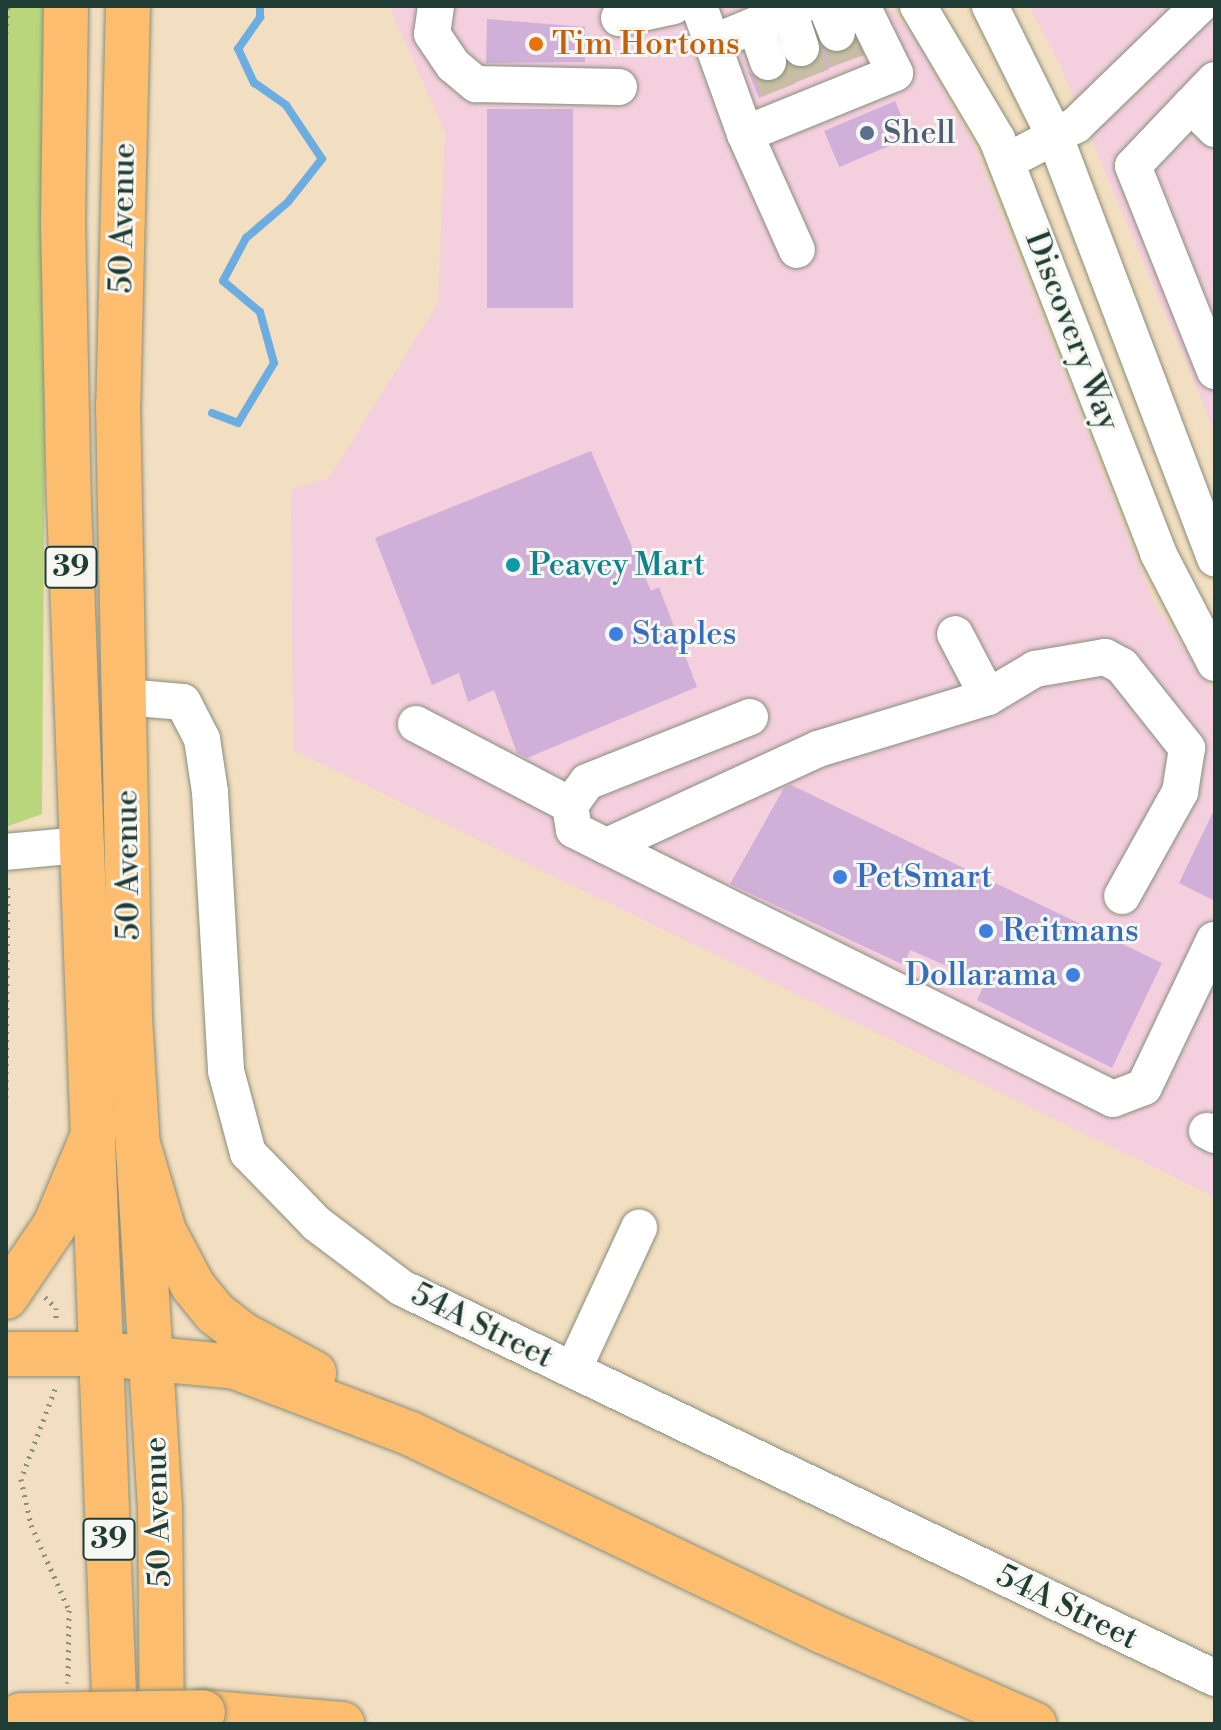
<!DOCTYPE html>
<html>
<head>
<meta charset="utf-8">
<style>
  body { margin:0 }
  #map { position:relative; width:1221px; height:1730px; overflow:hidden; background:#f2dec0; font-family:"Libre Bodoni",serif }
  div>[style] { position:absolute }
  .built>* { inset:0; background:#f4cfde }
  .green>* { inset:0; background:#b9d67d }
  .stream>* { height:8px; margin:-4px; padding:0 4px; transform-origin:4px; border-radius:4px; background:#6bade0 }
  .building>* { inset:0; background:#d0b0d8; transform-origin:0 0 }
  .minor-tunnel>* { height:36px; margin-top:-18px; transform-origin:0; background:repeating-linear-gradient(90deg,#c8bea4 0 36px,transparent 0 54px) }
  .path>* { height:5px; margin-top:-2.5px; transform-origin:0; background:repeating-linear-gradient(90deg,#888e7a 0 2px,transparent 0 8px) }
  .roads { filter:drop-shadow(0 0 2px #888e7a) drop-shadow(0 0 2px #888e7a) }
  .minor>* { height:36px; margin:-18px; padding:0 18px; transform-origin:18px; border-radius:18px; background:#fff }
  .major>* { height:44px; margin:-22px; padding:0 22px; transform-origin:22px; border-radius:22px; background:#fcbd6f }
  .highway>* { height:44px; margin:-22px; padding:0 22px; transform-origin:22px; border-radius:22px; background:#fcbd6f }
  .bridges { filter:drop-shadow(0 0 2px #888e7a) drop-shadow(0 0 2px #888e7a) }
  .highway-bridge>* { height:44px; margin:-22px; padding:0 22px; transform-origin:22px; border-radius:22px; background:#fcbd6f }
  .dots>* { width:22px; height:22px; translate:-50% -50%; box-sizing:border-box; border:4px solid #f6f6f2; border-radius:50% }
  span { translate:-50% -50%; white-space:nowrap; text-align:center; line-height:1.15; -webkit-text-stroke:6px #f6f6f2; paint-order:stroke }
  .shield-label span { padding:2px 6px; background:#f6f6f2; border:2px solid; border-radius:6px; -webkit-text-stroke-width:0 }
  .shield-label { font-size:30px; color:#1f3d34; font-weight:700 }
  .food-label { font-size:32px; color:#c56008 }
  .left { translate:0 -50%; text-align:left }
  .service-label { font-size:32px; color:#4e5e75 }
  .street-label { font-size:32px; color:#1f3d34 }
  .culture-label { font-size:32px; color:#0d838f }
  .shop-label { font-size:32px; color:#366cbe }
  .right { translate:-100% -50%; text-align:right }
  .frame { position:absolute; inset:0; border:8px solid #1f3d34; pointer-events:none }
</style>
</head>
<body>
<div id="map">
  <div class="built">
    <div style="clip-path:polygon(389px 6px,888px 6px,916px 39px,975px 147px,1153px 601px,1215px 694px,1215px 1197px,293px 750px,291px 489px,329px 478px,438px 303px,445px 132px)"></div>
    <div style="clip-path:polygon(1029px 6px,1215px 6px,1215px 432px,1059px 63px)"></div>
  </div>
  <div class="green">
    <div style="clip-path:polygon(6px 6px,48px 6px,42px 814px,6px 827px)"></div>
  </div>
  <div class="stream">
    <div style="left:212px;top:413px;width:28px;rotate:21deg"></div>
    <div style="left:238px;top:423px;width:70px;rotate:-59deg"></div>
    <div style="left:274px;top:363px;width:53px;rotate:-105.4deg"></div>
    <div style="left:260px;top:312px;width:48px;rotate:-140deg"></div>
    <div style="left:223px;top:281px;width:49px;rotate:-61.9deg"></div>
    <div style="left:246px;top:238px;width:55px;rotate:-40.6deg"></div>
    <div style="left:288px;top:202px;width:55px;rotate:-51.7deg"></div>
    <div style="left:322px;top:159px;width:65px;rotate:-123.7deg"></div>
    <div style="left:286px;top:105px;width:39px;rotate:-145deg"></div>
    <div style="left:254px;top:83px;width:38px;rotate:-115deg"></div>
    <div style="left:238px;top:49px;width:39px;rotate:-55deg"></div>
    <div style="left:260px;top:17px;width:11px;rotate:-90deg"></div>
  </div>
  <div class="building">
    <div style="clip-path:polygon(487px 19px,585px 27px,585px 62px,486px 63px)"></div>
    <div style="clip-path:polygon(856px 41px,862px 54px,759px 98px,748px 71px,763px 82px,774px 82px,789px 65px,807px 68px,816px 63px,821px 46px,844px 53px)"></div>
    <div style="left:895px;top:101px;width:39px;height:77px;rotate:67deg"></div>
    <div style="left:573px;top:109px;width:199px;height:86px;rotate:90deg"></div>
    <div style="clip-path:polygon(591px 451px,651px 591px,659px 587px,697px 687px,527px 758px,517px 753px,494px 690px,468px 702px,459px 673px,432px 685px,375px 538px)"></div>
    <div style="clip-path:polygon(791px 785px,1162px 963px,1112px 1068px,977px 1000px,983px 987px,947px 966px,910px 950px,904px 965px,730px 884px,784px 788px)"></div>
    <div style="clip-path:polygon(1215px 808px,1215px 901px,1179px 883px)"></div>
  </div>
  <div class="minor-tunnel">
    <div style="left:837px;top:33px;width:30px;rotate:70deg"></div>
    <div style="left:801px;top:48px;width:30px;rotate:69deg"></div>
    <div style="left:768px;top:62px;width:30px;rotate:69deg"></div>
  </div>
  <div class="path">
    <div style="left:6px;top:33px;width:27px;rotate:-86deg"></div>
    <div style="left:6px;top:1097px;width:215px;rotate:-89.5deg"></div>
    <div style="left:45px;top:1297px;width:16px;rotate:45deg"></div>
    <div style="left:56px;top:1308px;width:15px;rotate:90deg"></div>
    <div style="left:55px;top:1389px;width:96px;rotate:110.7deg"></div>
    <div style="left:21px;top:1479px;width:47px;rotate:77.7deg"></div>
    <div style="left:31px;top:1525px;width:93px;rotate:65.9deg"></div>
    <div style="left:69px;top:1610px;width:73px;rotate:90.8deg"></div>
  </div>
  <div class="roads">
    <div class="minor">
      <div style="left:436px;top:6px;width:28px;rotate:98deg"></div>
      <div style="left:432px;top:34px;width:37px;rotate:56deg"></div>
      <div style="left:453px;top:65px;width:30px;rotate:40deg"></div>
      <div style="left:476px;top:84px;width:143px;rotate:1.2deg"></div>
      <div style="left:699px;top:6px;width:136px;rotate:70.2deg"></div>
      <div style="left:745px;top:134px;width:127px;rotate:65.9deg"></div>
      <div style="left:826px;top:6px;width:29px;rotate:68deg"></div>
      <div style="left:918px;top:6px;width:155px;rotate:59.3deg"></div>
      <div style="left:997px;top:139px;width:444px;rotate:68.7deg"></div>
      <div style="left:1158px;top:553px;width:124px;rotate:62.6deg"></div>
      <div style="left:990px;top:6px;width:146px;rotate:63.6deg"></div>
      <div style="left:1055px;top:137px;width:451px;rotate:69.2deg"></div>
      <div style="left:789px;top:11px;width:39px;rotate:72deg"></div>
      <div style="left:619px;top:18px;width:56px;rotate:-12.3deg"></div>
      <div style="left:756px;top:27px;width:37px;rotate:71deg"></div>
      <div style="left:712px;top:43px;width:96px;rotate:-22.6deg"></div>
      <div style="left:1215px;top:80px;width:35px;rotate:134deg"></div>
      <div style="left:1191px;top:105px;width:34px;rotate:45deg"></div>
      <div style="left:1191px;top:105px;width:84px;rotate:133.6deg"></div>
      <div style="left:1133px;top:166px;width:221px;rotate:68.2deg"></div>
      <div style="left:745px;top:134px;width:162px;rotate:-22.1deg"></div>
      <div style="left:895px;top:73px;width:75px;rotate:-116.2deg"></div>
      <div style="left:1006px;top:162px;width:79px;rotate:-27.9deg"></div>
      <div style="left:1076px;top:125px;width:171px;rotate:-44.1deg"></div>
      <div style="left:125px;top:697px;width:58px;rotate:4.9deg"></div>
      <div style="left:183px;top:702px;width:42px;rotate:62.8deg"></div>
      <div style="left:202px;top:739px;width:54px;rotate:81.4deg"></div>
      <div style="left:210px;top:792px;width:279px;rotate:86.7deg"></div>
      <div style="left:226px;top:1071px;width:85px;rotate:75deg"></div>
      <div style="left:248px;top:1153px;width:99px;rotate:45.8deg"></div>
      <div style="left:317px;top:1224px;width:106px;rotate:37deg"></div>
      <div style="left:402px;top:1288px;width:902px;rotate:25.63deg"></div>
      <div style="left:988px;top:697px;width:55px;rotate:-30.8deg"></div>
      <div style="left:1035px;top:669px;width:71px;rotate:-9.7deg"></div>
      <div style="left:1105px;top:657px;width:19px;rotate:28deg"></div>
      <div style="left:1122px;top:666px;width:105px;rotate:51.6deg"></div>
      <div style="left:1187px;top:748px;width:45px;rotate:99deg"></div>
      <div style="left:1180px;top:792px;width:119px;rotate:119.1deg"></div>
      <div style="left:750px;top:717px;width:175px;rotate:158.3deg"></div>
      <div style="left:587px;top:782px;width:29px;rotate:126deg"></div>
      <div style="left:570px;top:805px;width:25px;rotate:81deg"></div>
      <div style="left:574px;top:830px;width:602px;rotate:26.52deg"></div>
      <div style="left:1113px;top:1099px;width:33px;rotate:-21deg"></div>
      <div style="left:1144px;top:1087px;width:163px;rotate:-64.5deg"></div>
      <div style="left:416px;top:724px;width:174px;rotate:27.7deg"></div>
      <div style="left:607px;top:846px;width:232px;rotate:-24.7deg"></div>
      <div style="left:818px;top:749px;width:178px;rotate:-17deg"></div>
      <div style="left:988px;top:697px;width:71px;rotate:-117.6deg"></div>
      <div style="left:6px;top:852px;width:74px;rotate:-5.4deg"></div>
      <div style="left:1207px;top:1131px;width:9px;rotate:27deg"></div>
      <div style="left:573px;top:1370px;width:157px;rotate:-65.1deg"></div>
    </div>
    <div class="major">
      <div style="left:66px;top:6px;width:217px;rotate:90.8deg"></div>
      <div style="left:63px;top:223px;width:280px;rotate:88.8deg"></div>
      <div style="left:69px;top:503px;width:1222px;rotate:87.84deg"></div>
      <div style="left:128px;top:6px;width:398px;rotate:91.4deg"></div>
      <div style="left:118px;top:404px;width:614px;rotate:88.88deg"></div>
      <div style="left:130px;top:1018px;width:489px;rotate:86.5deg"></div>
      <div style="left:160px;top:1506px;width:218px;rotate:89.5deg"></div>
    </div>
    <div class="highway">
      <div style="left:138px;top:1144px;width:91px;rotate:73.4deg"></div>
      <div style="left:164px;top:1231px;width:62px;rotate:62.2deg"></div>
      <div style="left:193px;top:1286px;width:35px;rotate:51deg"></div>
      <div style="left:215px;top:1313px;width:34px;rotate:38deg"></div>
      <div style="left:242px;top:1334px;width:82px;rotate:28.4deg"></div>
      <div style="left:6px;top:1297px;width:87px;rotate:-55.8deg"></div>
      <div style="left:55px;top:1225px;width:105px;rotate:-67.1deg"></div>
      <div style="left:6px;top:1354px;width:97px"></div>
      <div style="left:103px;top:1354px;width:133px;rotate:5.6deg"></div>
      <div style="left:235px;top:1367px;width:188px;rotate:20.8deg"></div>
      <div style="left:411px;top:1434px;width:456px;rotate:25.6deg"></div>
      <div style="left:822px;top:1631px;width:232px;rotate:23.7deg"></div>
      <div style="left:203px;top:1712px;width:140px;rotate:4.9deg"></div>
    </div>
  </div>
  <div class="bridges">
    <div class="highway-bridge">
      <div style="left:21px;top:1715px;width:182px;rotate:-0.9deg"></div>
    </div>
  </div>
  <div class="dots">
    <div style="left:536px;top:44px;background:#e8710a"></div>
    <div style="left:867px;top:133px;background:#5c6f8a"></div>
    <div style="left:513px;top:565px;background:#0f9aa8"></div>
    <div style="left:616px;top:634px;background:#3f7fe0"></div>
    <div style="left:840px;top:877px;background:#3f7fe0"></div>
    <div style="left:986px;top:931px;background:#3f7fe0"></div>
    <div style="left:1073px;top:975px;background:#3f7fe0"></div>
  </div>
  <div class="shield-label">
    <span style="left:71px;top:567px">39</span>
    <span style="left:109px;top:1539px">39</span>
  </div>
  <div class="food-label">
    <span class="left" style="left:552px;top:44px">Tim Hortons</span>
  </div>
  <div class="service-label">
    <span class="left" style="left:883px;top:133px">Shell</span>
  </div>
  <div class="street-label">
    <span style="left:123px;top:218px;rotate:-89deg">50 Avenue</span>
    <span style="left:1072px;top:331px;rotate:69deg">Discovery Way</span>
    <span style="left:128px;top:865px;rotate:-91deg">50 Avenue</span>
    <span style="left:482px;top:1326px;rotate:26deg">54A Street</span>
    <span style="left:158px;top:1512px;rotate:-92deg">50 Avenue</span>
    <span style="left:1067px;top:1607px;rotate:26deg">54A Street</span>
  </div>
  <div class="culture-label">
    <span class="left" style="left:529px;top:565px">Peavey Mart</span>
  </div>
  <div class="shop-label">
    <span class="left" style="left:632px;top:634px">Staples</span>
    <span class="left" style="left:856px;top:877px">PetSmart</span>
    <span class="left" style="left:1002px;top:931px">Reitmans</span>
    <span class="right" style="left:1057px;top:975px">Dollarama</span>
  </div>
  <div class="frame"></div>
</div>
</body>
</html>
